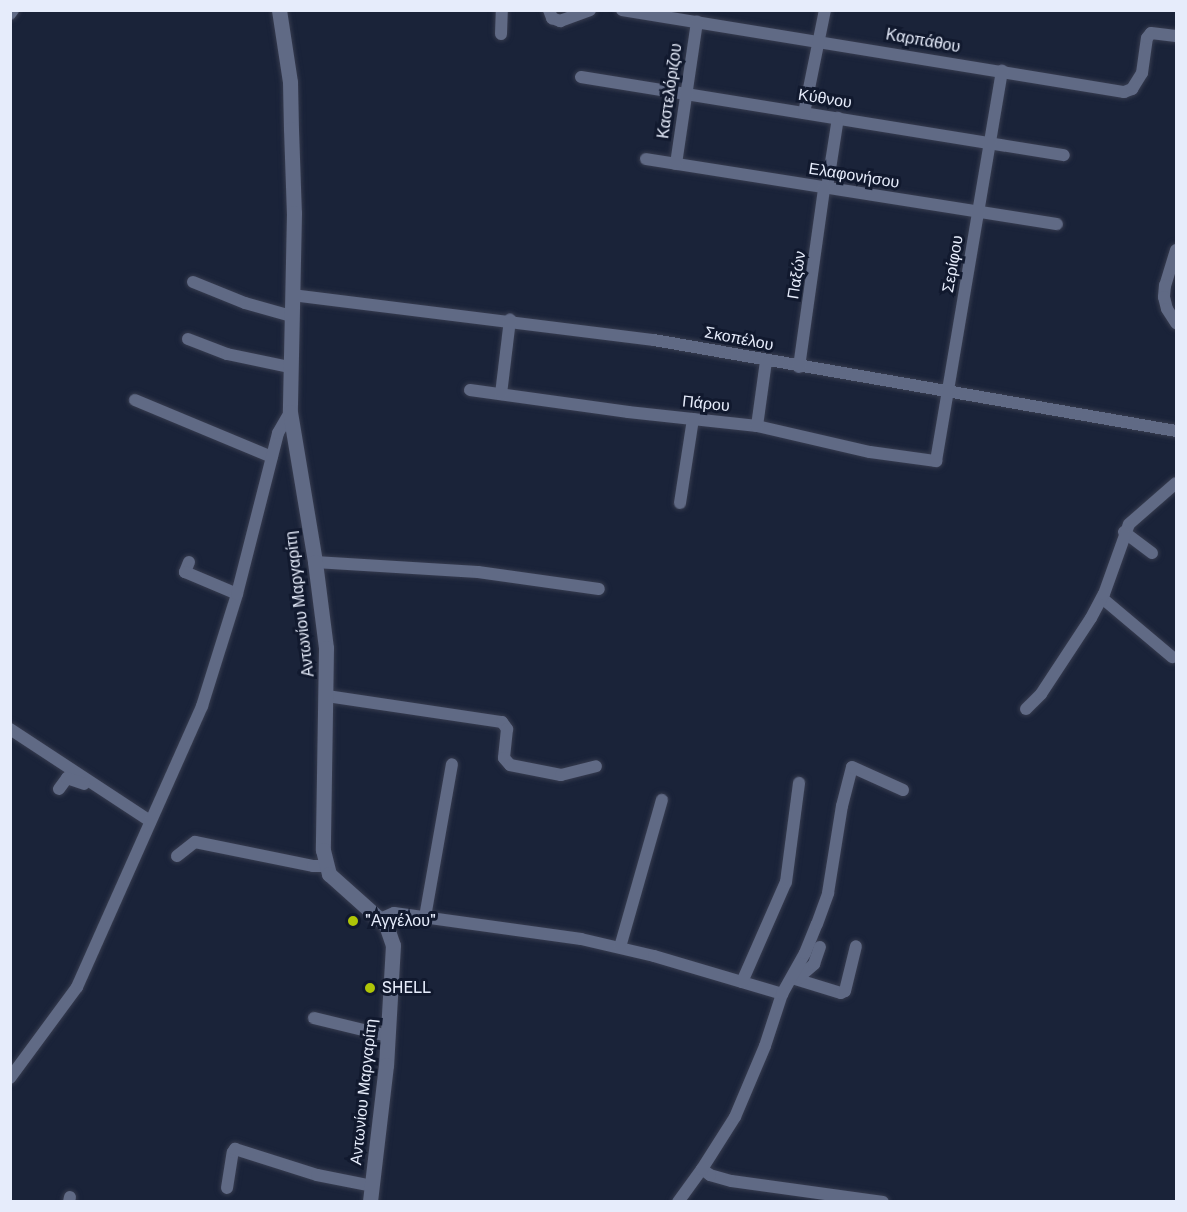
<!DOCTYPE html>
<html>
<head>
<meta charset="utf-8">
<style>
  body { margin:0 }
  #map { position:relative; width:1187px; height:1212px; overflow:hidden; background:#1a2339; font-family:Rubik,sans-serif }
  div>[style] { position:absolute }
  .roads { filter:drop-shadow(0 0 2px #373c4f) drop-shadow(0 0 2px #373c4f) }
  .minor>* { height:12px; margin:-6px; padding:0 6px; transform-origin:6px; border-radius:6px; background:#606a85 }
  .tertiary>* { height:15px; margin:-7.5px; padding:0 7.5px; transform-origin:7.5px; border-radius:7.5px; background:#606a85 }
  .dots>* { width:16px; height:16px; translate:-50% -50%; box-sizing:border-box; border:3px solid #11192e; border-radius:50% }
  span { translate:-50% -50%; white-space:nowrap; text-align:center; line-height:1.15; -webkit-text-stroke:6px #11192e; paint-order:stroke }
  .street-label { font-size:16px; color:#e6ecfb }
  .poi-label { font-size:16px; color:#e6ecfb }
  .left { translate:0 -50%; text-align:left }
  .frame { position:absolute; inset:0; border:12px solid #e6ecfb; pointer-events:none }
</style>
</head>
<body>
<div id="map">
  <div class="roads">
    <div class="minor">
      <div style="left:549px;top:10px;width:9px;rotate:69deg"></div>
      <div style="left:552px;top:18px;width:9px;rotate:21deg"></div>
      <div style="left:560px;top:21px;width:32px;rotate:-20deg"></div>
      <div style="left:622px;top:10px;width:509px;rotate:9.28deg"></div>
      <div style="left:1124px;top:92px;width:9px;rotate:-21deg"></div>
      <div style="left:1132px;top:89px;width:19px;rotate:-58deg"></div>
      <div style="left:1142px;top:73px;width:35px;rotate:-82deg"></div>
      <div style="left:1147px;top:38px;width:6px;rotate:-51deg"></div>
      <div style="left:1151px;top:33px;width:25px;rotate:7deg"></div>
      <div style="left:10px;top:14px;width:5px;rotate:-53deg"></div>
      <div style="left:501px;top:34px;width:24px;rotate:-88deg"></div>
      <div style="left:581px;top:77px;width:489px;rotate:9.2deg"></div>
      <div style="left:804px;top:113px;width:105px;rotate:-78.5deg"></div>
      <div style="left:646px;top:159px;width:416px;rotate:9deg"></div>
      <div style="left:676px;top:164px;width:144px;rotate:-81.6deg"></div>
      <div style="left:827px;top:188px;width:71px;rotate:-81.1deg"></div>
      <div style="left:1176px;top:250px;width:37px;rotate:107deg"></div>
      <div style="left:1165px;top:285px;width:12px;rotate:95deg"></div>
      <div style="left:1164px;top:297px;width:12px;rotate:76deg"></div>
      <div style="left:1167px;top:309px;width:17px;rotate:57deg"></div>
      <div style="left:193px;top:282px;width:56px;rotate:22deg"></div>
      <div style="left:245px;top:303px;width:48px;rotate:15.8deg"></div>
      <div style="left:292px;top:295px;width:365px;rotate:7.1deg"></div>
      <div style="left:654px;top:340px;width:530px;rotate:9.89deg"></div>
      <div style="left:188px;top:339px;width:42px;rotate:21deg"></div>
      <div style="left:227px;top:354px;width:63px;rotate:11.8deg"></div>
      <div style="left:799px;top:367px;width:181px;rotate:-82deg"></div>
      <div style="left:470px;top:390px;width:160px;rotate:7.9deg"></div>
      <div style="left:628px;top:412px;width:130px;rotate:6.2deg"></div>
      <div style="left:757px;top:426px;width:116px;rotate:13deg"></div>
      <div style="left:870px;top:452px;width:67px;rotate:7.8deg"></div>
      <div style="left:936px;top:461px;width:396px;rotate:-80.4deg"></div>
      <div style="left:501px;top:394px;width:75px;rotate:-83.1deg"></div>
      <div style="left:135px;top:400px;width:148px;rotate:22.6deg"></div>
      <div style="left:757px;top:426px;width:66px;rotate:-82.1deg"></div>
      <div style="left:680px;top:503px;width:85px;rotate:-81.2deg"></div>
      <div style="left:1124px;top:532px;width:35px;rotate:37deg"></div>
      <div style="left:189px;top:562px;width:11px;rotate:112deg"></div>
      <div style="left:185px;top:572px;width:56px;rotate:22.9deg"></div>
      <div style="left:315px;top:562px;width:163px;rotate:3.5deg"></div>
      <div style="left:478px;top:572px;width:122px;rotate:8deg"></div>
      <div style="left:1102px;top:598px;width:92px;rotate:40.1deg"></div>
      <div style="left:327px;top:696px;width:177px;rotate:8.5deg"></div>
      <div style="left:502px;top:722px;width:9px;rotate:54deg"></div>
      <div style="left:507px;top:729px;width:29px;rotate:96deg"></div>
      <div style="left:504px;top:758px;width:9px;rotate:49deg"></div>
      <div style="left:510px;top:765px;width:52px;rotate:11.1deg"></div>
      <div style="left:561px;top:775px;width:36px;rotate:-14deg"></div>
      <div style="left:1026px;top:709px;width:21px;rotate:-45deg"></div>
      <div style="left:1041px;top:694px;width:91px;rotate:-56.7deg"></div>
      <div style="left:1091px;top:618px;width:27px;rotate:-62deg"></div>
      <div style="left:1104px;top:594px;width:74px;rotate:-70.3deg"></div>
      <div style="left:1129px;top:524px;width:62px;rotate:-41.1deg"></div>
      <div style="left:10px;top:729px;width:168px;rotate:33.3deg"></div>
      <div style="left:59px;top:789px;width:14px;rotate:-54deg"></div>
      <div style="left:67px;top:778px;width:18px;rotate:19deg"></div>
      <div style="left:177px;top:856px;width:23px;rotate:-38deg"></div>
      <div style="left:195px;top:842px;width:120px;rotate:11.5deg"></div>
      <div style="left:313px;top:866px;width:13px"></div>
      <div style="left:425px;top:917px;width:155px;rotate:-80deg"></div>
      <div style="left:380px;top:919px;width:15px;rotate:-23deg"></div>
      <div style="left:394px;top:913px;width:189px;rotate:7.9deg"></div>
      <div style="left:581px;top:939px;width:75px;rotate:13.1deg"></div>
      <div style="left:654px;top:956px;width:134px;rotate:16.5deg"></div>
      <div style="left:620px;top:947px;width:153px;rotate:-74.1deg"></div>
      <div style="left:792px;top:978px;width:51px;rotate:17deg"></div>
      <div style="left:841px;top:993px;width:4px;rotate:-27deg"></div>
      <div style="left:845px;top:991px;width:46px;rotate:-76.3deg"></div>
      <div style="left:797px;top:979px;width:23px;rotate:-41deg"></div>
      <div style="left:814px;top:964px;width:18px;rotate:-71deg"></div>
      <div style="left:742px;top:982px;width:109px;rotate:-66.3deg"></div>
      <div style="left:786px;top:882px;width:100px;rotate:-82.5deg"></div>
      <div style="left:314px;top:1018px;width:76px;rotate:13.7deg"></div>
      <div style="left:10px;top:1078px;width:113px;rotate:-53.6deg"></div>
      <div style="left:77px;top:987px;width:308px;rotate:-66deg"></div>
      <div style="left:202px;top:706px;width:117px;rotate:-72.6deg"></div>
      <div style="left:237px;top:594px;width:166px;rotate:-75.7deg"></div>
      <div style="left:278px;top:433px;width:24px;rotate:-60deg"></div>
      <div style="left:227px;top:1188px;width:36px;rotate:-81deg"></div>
      <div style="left:233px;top:1152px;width:4px;rotate:-56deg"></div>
      <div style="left:235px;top:1149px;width:86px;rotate:17.6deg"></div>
      <div style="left:317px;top:1175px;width:56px;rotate:11.3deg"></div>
      <div style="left:69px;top:1202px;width:5px;rotate:-79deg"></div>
      <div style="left:678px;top:1202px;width:41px;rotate:-54deg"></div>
      <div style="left:883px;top:1202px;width:153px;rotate:-172.1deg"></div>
      <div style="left:731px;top:1181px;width:22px;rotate:-164deg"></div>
      <div style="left:710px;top:1175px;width:10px;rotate:-143deg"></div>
      <div style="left:702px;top:1169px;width:62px;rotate:-57.6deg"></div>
      <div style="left:735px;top:1117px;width:77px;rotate:-67.1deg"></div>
      <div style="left:765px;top:1046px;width:55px;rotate:-71.9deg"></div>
      <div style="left:782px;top:994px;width:47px;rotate:-60.7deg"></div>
      <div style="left:805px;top:953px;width:31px;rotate:-68deg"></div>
      <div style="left:817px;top:924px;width:33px;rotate:-70deg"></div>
      <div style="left:828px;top:893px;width:88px;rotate:-80.9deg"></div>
      <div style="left:842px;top:806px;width:40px;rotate:-75.6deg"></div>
      <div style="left:852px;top:767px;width:56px;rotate:24.3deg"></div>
    </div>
    <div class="tertiary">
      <div style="left:279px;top:10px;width:73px;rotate:81.3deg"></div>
      <div style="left:290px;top:82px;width:47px;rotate:88.8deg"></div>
      <div style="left:291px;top:129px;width:84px;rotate:88deg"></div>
      <div style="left:294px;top:213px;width:199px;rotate:91.2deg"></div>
      <div style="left:290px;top:412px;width:152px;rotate:80.5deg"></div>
      <div style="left:315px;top:562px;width:87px;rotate:82.7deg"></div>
      <div style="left:326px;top:648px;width:202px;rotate:90.9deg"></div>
      <div style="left:323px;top:850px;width:25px;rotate:76deg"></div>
      <div style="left:329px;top:874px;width:76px;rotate:41.8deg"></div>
      <div style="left:386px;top:925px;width:21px;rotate:71deg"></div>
      <div style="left:393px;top:945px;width:120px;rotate:93.3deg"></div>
      <div style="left:386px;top:1065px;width:138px;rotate:96.7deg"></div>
    </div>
  </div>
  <div class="dots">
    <div style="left:353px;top:921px;background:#afc507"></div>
    <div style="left:370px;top:988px;background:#afc507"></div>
  </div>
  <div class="street-label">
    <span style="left:923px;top:41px;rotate:10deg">Καρπάθου</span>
    <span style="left:670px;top:91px;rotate:-82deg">Καστελόριζου</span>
    <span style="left:825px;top:99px;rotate:9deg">Κύθνου</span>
    <span style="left:854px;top:176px;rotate:9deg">Ελαφονήσου</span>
    <span style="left:953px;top:264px;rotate:-80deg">Σερίφου</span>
    <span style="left:797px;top:275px;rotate:-81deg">Παξών</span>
    <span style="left:739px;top:339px;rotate:11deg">Σκοπέλου</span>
    <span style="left:706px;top:404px;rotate:6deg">Πάρου</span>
    <span style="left:300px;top:604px;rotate:-97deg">Αντωνίου Μαργαρίτη</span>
    <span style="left:364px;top:1092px;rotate:-84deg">Αντωνίου Μαργαρίτη</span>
  </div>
  <div class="poi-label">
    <span class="left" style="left:365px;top:921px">"Αγγέλου"</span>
    <span class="left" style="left:382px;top:988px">SHELL</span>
  </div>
  <div class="frame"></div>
</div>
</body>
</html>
